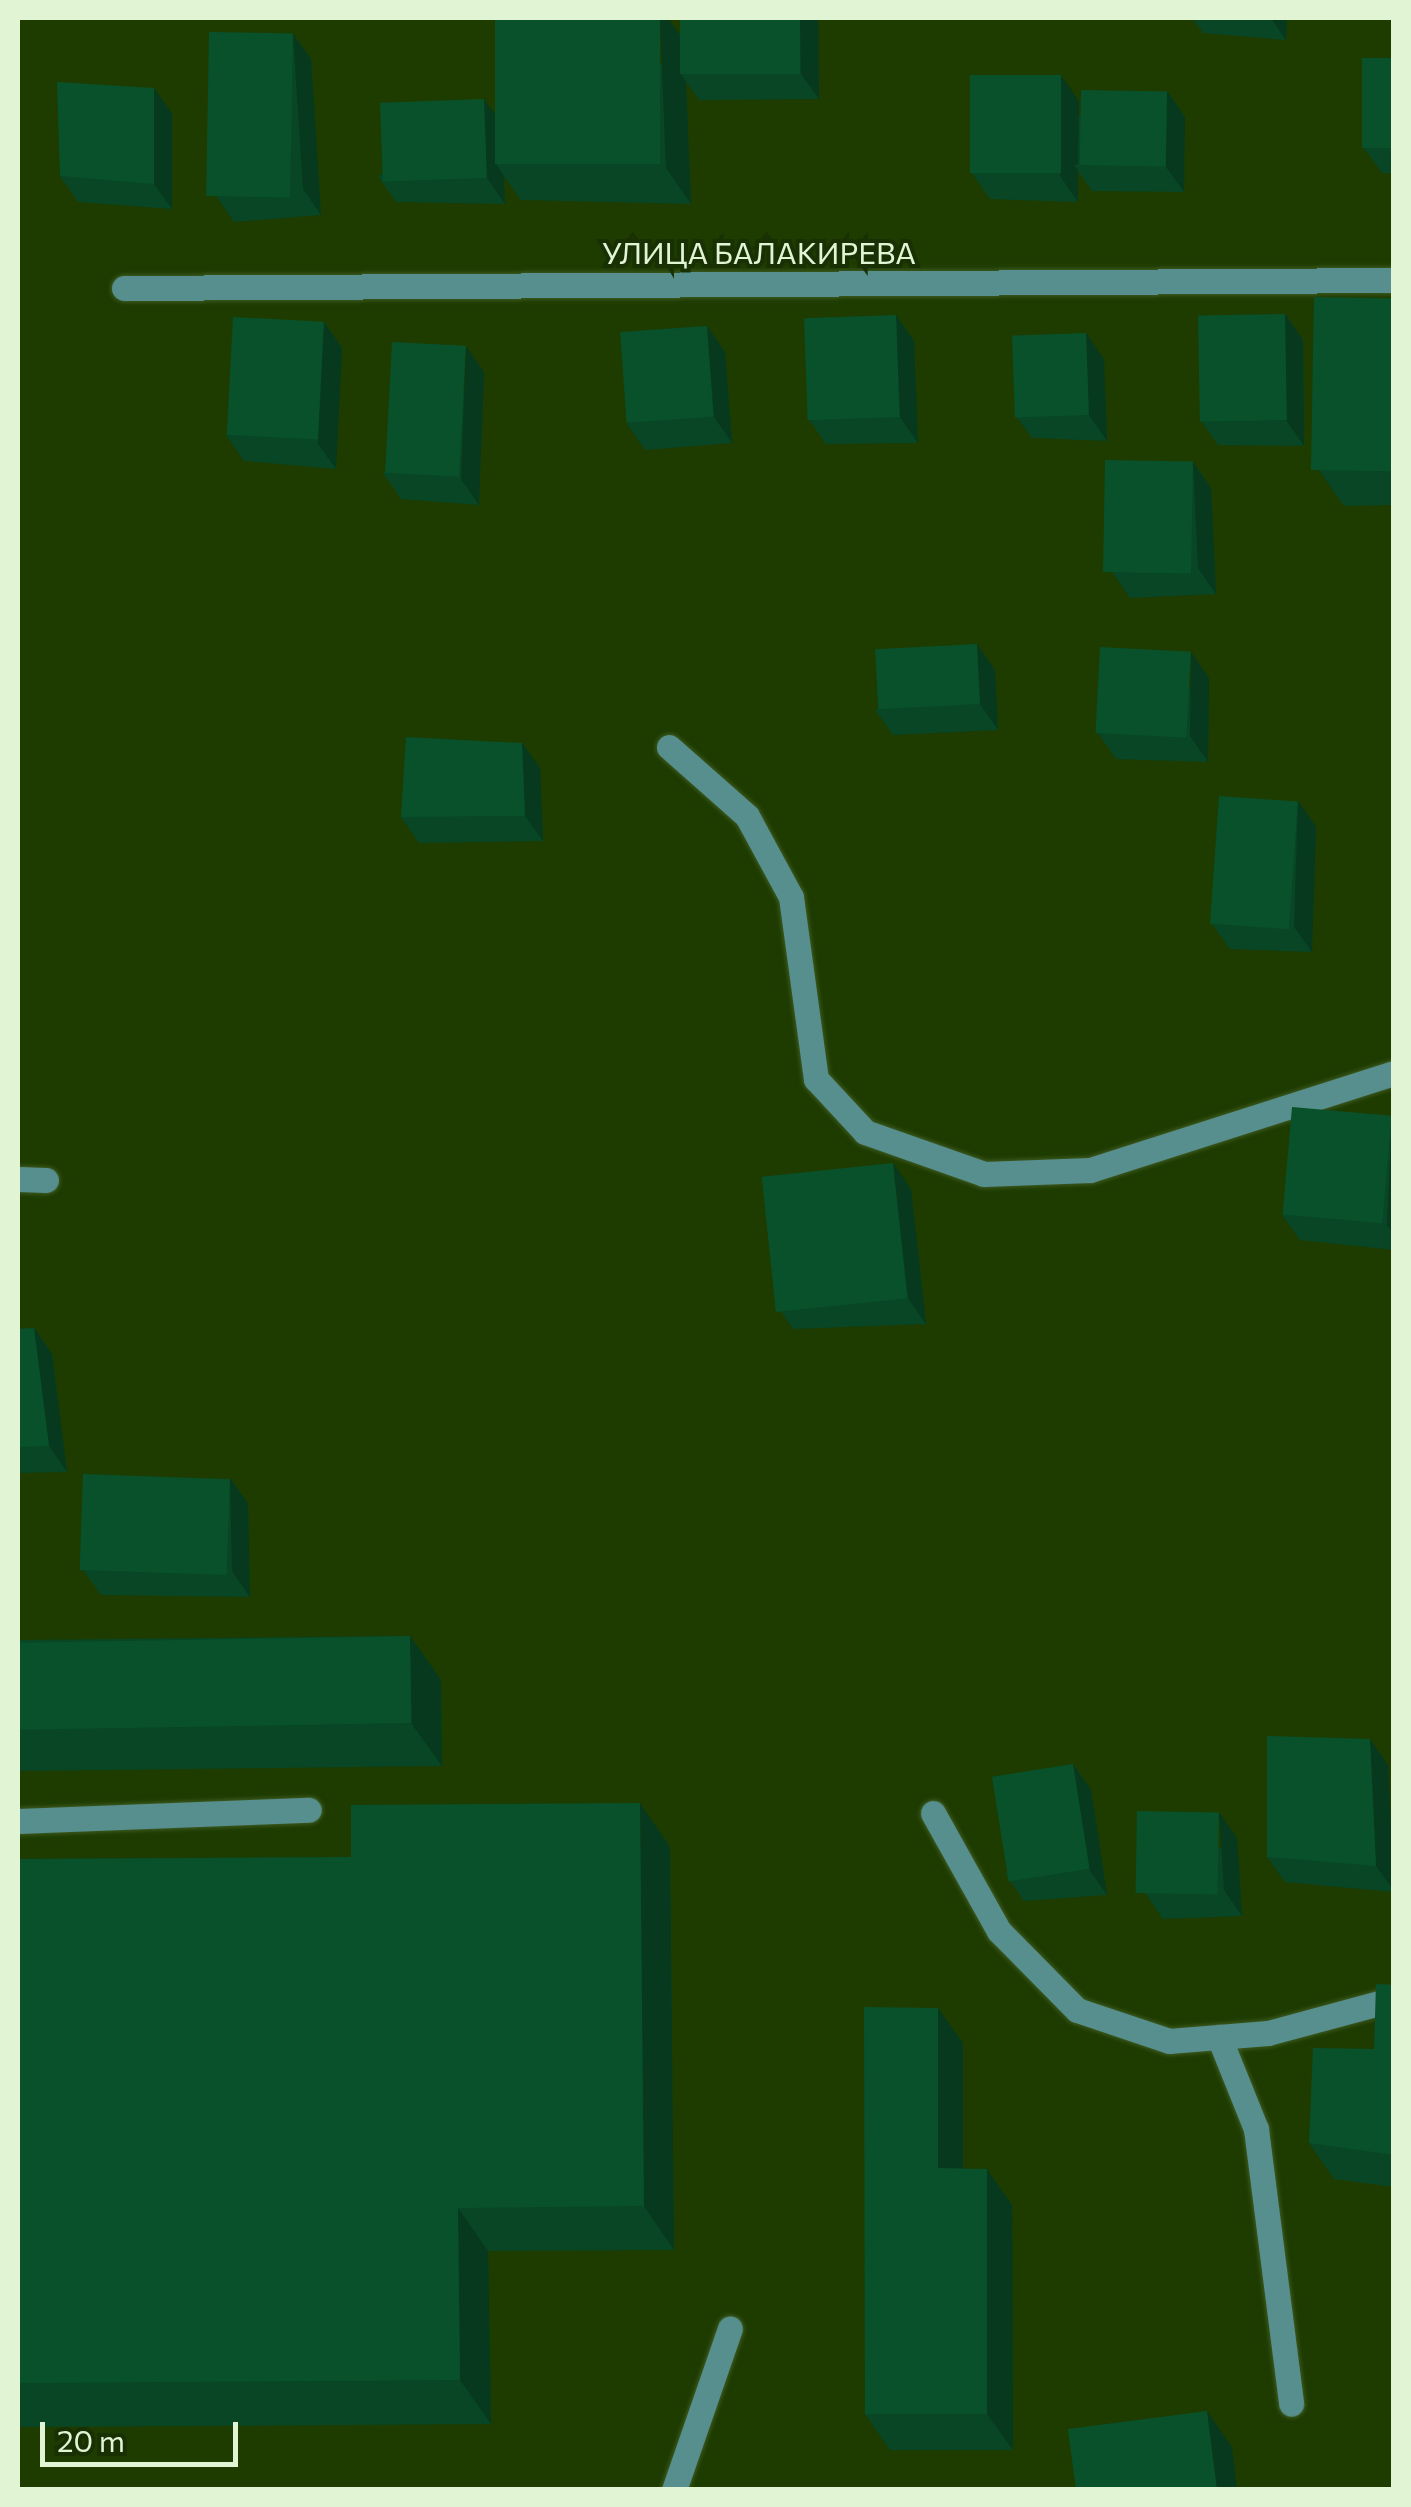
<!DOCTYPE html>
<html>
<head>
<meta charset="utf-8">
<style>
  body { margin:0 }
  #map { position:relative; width:1411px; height:2507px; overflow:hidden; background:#1e3c00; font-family:Commissioner,sans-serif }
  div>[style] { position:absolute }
  .roads { filter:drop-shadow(0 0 2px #3d5a22) drop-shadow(0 0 2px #3d5a22) }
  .minor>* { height:25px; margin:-12.5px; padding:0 12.5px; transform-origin:12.5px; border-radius:12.5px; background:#578f8e }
  .wall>* { inset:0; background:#084625 }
  .shaded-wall>* { inset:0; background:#06391e }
  .building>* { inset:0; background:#09512b; transform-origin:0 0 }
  span { translate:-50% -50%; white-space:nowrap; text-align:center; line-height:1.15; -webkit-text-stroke:8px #193004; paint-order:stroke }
  .street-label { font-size:30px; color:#e1f5d5 }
  .frame { position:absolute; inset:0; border:20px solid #e1f5d5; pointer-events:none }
  .scale { position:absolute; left:40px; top:2422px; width:198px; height:45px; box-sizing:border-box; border:5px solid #e1f5d5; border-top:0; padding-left:12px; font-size:30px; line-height:35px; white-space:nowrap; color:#e1f5d5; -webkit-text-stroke:8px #193004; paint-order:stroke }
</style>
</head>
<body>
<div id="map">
  <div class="roads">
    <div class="minor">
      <div style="left:124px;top:288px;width:1270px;rotate:-0.36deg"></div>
      <div style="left:669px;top:747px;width:104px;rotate:41.5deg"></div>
      <div style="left:747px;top:816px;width:92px;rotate:61.5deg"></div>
      <div style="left:791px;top:897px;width:184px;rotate:82.2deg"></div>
      <div style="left:816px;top:1079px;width:72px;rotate:47.2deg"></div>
      <div style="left:865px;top:1132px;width:126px;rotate:19.4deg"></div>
      <div style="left:984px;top:1174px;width:106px;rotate:-2.2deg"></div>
      <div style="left:1090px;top:1170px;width:319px;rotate:-17.7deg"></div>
      <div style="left:18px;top:1179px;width:28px;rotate:2deg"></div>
      <div style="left:933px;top:1813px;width:135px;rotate:60.8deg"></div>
      <div style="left:999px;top:1931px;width:111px;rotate:45.4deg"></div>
      <div style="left:1077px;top:2010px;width:97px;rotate:18.6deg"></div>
      <div style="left:1169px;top:2041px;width:99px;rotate:-4.6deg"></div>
      <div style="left:1268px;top:2033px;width:131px;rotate:-15.1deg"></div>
      <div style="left:18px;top:1821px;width:291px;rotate:-2.2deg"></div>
      <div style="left:1219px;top:2037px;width:99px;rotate:68.1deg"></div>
      <div style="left:1256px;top:2129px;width:277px;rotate:82.7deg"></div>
      <div style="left:674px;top:2490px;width:171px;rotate:-70.9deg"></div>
    </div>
  </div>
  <div class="wall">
    <div style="clip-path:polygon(818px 18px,819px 99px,699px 100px,686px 82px,691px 204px,521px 200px,504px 176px,505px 204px,396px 202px,378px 176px,495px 114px)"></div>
    <div style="clip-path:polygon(1192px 18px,1287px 18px,1286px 40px,1203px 33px)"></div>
    <div style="clip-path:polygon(293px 34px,311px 59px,321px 215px,234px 222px,216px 196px)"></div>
    <div style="clip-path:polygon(1394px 58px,1394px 173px,1382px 173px,1364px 148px)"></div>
    <div style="clip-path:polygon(1167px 91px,1185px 117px,1184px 192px,1092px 191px,1078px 171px,1078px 202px,990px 199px,972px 173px,1079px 101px,1079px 116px)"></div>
    <div style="clip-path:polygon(172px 113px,172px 209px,78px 202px,60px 176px)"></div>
    <div style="clip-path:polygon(1394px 298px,1394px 505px,1344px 506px,1319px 470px)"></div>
    <div style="clip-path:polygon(1285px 314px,1303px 340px,1304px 446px,1218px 445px,1200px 419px)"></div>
    <div style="clip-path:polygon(896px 315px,914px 341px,918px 443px,826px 444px,808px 418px)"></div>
    <div style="clip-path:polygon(324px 322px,342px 348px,336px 469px,244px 461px,226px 435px)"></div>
    <div style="clip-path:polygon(725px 352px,732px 443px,645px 450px,627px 424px)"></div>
    <div style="clip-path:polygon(1104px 359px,1107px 441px,1032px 438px,1013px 412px)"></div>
    <div style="clip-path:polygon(484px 372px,479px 505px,401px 499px,383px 473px)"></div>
    <div style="clip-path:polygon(1193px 462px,1211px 488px,1216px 594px,1130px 598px,1112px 572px)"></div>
    <div style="clip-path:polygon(995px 670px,998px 730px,893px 735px,875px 710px)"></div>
    <div style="clip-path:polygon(1209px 678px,1208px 762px,1116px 759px,1098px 733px)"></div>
    <div style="clip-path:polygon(522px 743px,540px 768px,543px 841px,419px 843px,401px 817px)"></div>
    <div style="clip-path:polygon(1298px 801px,1316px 827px,1312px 952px,1230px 949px,1212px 924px)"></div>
    <div style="clip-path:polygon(1394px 1117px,1394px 1250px,1300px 1240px,1282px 1215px)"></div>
    <div style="clip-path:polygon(911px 1189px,926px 1324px,793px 1329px,775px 1303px)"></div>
    <div style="clip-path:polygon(34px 1328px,52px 1354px,67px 1472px,18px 1473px,18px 1329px)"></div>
    <div style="clip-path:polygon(230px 1478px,248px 1504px,250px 1597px,101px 1595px,83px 1570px)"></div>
    <div style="clip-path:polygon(410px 1636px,441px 1680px,442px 1766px,18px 1771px,18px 1640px)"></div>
    <div style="clip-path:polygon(1073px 1764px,1091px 1790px,1107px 1895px,1024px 1901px,1006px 1875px)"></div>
    <div style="clip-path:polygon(1388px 1765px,1394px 1892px,1285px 1882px,1267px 1857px)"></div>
    <div style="clip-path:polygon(1237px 1838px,1242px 1916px,1163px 1919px,1145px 1893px)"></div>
    <div style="clip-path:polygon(670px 1847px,674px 2250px,488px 2251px,491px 2424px,18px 2427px,18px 1859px,351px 1857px)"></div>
    <div style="clip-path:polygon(1394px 1985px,1394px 2187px,1334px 2179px,1309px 2143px,1374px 2049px)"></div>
    <div style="clip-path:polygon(963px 2043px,963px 2169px,1012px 2205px,1013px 2450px,890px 2450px,865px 2414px)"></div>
  </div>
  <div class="shaded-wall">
    <div style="clip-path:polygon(660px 18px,668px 18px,685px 42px,681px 74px,686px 82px,691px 204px,666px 168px)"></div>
    <div style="clip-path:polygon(800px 18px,818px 18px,819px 99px,801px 74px)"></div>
    <div style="clip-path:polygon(1271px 18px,1287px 18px,1286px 40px)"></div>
    <div style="clip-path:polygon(293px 34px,311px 59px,321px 215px,303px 189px)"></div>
    <div style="clip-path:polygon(1061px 75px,1079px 101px,1078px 165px,1074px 165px,1078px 171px,1078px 202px,1060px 176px)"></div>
    <div style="clip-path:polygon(154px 88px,172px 113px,172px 209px,154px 184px)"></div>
    <div style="clip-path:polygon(1167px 91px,1185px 117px,1184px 192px,1166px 167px)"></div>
    <div style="clip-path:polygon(484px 99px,502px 124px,496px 164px,504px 176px,505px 204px,487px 178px)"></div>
    <div style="clip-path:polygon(1285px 314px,1303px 340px,1304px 446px,1286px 420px)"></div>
    <div style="clip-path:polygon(896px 315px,914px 341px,918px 443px,900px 417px)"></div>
    <div style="clip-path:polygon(324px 322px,342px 348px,336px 469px,318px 444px)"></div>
    <div style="clip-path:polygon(707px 326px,725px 352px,732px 443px,714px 417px)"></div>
    <div style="clip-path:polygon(1086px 333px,1104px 359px,1107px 441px,1089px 415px)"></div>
    <div style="clip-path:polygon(466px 346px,484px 372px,479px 505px,461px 479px)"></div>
    <div style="clip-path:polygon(1193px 462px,1211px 488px,1216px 594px,1198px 568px)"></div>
    <div style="clip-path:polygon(977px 644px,995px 670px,998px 730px,980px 704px)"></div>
    <div style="clip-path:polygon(1191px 652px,1209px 678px,1208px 762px,1190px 736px)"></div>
    <div style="clip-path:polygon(522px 743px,540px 768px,543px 841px,525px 816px)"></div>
    <div style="clip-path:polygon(1298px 801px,1316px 827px,1312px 952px,1294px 927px)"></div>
    <div style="clip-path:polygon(1392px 1115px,1394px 1117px,1394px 1235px,1387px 1225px)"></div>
    <div style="clip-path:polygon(893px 1163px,911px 1189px,926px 1324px,908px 1298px)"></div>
    <div style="clip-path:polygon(34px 1328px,52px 1354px,67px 1472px,49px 1446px)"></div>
    <div style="clip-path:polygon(230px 1478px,248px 1504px,250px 1597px,232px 1571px)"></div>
    <div style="clip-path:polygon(410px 1636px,441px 1680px,442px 1766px,411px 1723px)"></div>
    <div style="clip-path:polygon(1370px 1739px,1388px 1765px,1394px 1891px,1376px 1866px)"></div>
    <div style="clip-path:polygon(1073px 1764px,1091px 1790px,1107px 1895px,1089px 1869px)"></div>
    <div style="clip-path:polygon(640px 1803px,670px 1847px,674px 2250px,644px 2206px)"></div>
    <div style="clip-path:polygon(1219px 1812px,1237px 1838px,1242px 1916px,1224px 1890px)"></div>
    <div style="clip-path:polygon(938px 2008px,963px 2043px,963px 2204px,938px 2168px)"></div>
    <div style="clip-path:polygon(987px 2169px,1012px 2205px,1013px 2450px,987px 2414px)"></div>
    <div style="clip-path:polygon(458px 2208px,488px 2251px,491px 2424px,460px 2380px)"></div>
    <div style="clip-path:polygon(1207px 2411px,1232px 2447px,1237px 2490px,1217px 2490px)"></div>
  </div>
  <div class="building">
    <div style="left:495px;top:18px;width:165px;height:146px"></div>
    <div style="left:680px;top:18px;width:120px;height:56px"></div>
    <div style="left:209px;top:32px;width:84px;height:164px;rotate:1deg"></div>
    <div style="left:1362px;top:58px;width:32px;height:90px"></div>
    <div style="left:970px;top:75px;width:91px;height:98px"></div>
    <div style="clip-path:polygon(57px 82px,154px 88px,154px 184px,60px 176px)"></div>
    <div style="left:1081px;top:90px;width:86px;height:75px;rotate:1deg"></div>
    <div style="left:484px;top:99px;width:79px;height:104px;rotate:88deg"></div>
    <div style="left:1314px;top:297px;width:80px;height:173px;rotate:1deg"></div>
    <div style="left:1285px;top:314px;width:106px;height:87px;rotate:89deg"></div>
    <div style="left:896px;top:315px;width:102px;height:92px;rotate:88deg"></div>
    <div style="left:233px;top:317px;width:91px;height:118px;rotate:3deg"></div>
    <div style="left:707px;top:326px;width:91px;height:87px;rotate:86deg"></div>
    <div style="left:1086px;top:333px;width:82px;height:74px;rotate:88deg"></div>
    <div style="left:392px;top:342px;width:74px;height:131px;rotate:3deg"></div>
    <div style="left:1105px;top:460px;width:88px;height:112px;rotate:1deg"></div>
    <div style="left:977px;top:644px;width:60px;height:102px;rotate:87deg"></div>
    <div style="left:1100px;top:647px;width:91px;height:86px;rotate:3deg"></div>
    <div style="clip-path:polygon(406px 737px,522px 743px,525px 816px,401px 817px)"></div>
    <div style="left:1219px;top:796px;width:79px;height:128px;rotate:4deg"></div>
    <div style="left:1292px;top:1107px;width:100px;height:108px;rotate:5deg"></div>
    <div style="left:893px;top:1163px;width:136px;height:132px;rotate:84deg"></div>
    <div style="clip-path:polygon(34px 1328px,49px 1446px,18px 1447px,18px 1329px)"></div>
    <div style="left:83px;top:1474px;width:147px;height:96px;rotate:2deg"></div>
    <div style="left:410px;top:1636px;width:87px;height:392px;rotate:89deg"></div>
    <div style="clip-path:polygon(1267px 1736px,1370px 1739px,1376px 1866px,1267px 1857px)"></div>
    <div style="left:1073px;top:1764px;width:106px;height:82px;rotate:81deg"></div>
    <div style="clip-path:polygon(640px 1803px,644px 2206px,458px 2208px,460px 2380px,18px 2383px,18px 1859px,351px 1857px,351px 1805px)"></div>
    <div style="left:1137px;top:1811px;width:82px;height:82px;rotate:1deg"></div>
    <div style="clip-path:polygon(1376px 1984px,1394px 1985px,1394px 2155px,1309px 2143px,1313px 2048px,1374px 2049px)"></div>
    <div style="clip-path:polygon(864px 2007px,938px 2008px,938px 2168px,987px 2169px,987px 2414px,865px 2414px)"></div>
    <div style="clip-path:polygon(1207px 2411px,1217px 2490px,1076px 2490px,1068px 2429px)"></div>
  </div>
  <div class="street-label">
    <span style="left:759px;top:252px">УЛИЦА БАЛАКИРЕВА</span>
  </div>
  <div class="frame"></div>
  <div class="scale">20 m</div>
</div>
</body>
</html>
